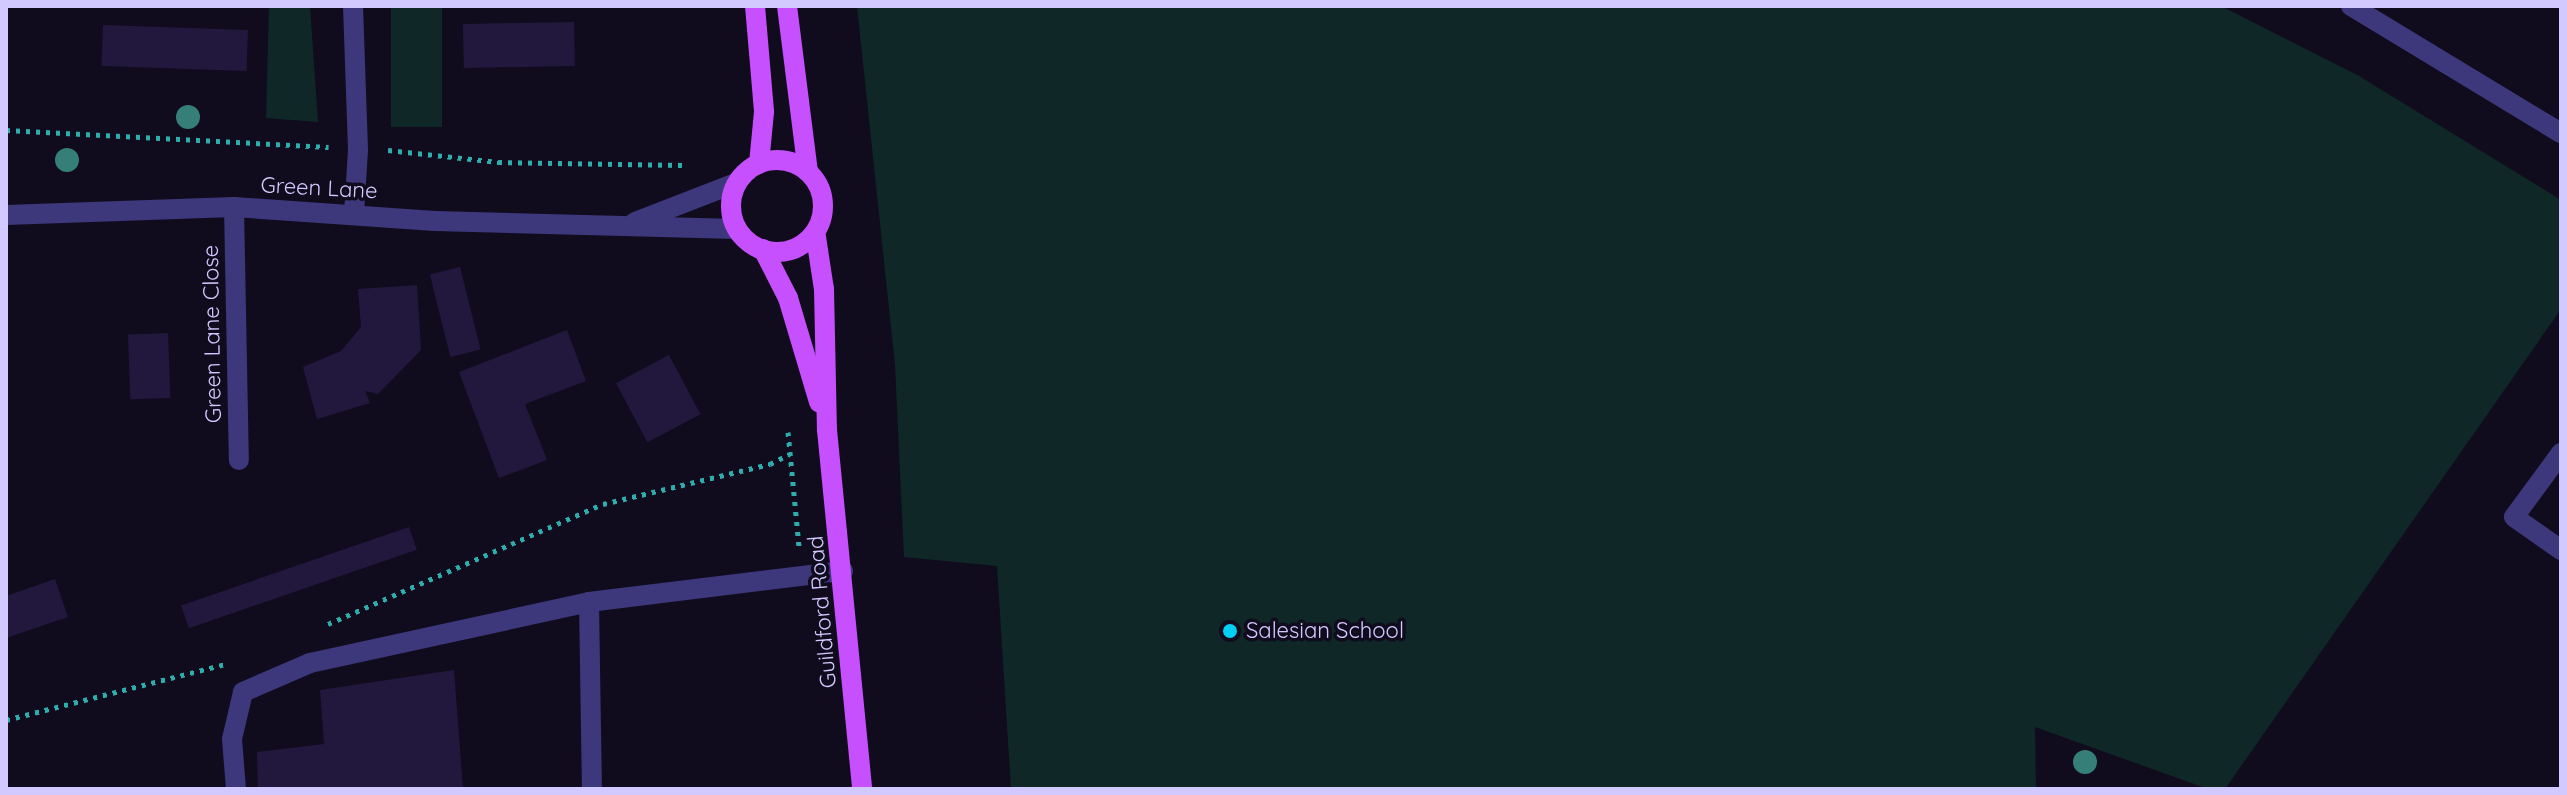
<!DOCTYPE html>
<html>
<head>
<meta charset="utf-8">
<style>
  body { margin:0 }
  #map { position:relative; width:2567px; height:795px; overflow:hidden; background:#100c1d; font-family:Quicksand,sans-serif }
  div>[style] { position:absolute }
  .green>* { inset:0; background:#0f2727; transform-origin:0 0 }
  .building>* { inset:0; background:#22183e; transform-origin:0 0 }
  .path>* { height:5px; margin-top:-2.5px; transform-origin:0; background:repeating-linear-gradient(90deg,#2daeac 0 4px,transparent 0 10px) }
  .service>* { height:20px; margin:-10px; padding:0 10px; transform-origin:10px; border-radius:10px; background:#3d377c }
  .minor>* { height:20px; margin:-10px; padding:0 10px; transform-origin:10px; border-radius:10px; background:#3d377c }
  .tertiary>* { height:20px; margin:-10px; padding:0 10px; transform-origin:10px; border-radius:10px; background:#3d377c }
  .primary>* { height:20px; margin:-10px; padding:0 10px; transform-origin:10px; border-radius:10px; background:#c650fe }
  .primary>.ring { margin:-10px; padding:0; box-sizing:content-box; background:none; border:20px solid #c650fe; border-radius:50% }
  .trees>* { width:24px; height:24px; margin:-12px; border-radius:50%; background:#367f78 }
  .dots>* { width:22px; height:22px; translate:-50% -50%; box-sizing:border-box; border:4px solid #100c1d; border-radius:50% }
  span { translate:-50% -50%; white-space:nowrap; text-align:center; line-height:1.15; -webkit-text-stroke:7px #100c1d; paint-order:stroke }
  .street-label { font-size:22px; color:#d1c9ff }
  .poi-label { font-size:22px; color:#d1c9ff }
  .left { translate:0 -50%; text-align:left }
  .frame { position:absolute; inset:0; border:8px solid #d1c9ff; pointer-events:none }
</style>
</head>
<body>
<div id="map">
  <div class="green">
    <div style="clip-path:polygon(269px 6px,310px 6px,318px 122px,266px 118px)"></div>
    <div style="left:391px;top:6px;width:51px;height:121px"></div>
    <div style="clip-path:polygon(857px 6px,2221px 6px,2359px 76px,2561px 200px,2561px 309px,2225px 789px,2208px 789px,2035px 727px,2036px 789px,1011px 789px,997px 566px,904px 557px,895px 365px)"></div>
  </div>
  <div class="building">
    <div style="left:574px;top:22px;width:44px;height:111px;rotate:89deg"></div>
    <div style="left:103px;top:25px;width:145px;height:41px;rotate:2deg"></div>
    <div style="left:460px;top:267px;width:85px;height:31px;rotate:76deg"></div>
    <div style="clip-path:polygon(417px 285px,421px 350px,378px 394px,365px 391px,370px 403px,317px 419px,303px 367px,341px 351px,361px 327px,358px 289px)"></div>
    <div style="clip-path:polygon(567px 330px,586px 381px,525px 404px,547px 460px,499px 478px,459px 372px)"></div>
    <div style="left:168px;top:333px;width:65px;height:40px;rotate:88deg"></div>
    <div style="left:669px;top:355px;width:67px;height:60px;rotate:62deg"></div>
    <div style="left:409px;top:527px;width:24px;height:241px;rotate:71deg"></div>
    <div style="clip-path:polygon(55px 579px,68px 617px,6px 638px,6px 596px)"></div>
    <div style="clip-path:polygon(454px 670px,463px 789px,258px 789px,257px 752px,324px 744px,320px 690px)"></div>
  </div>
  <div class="path">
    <div style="left:6px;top:130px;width:323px;rotate:3deg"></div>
    <div style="left:388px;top:150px;width:111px;rotate:6.2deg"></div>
    <div style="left:498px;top:162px;width:184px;rotate:0.9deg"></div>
    <div style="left:788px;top:432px;width:115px;rotate:84.5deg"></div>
    <div style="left:328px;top:624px;width:300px;rotate:-23.6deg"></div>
    <div style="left:603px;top:504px;width:172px;rotate:-13.5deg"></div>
    <div style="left:770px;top:464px;width:22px;rotate:-27deg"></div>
    <div style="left:6px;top:720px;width:227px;rotate:-14.3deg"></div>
  </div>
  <div class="service">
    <div style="left:2561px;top:453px;width:79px;rotate:126.3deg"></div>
    <div style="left:2514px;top:517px;width:57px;rotate:35.1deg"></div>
    <div style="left:589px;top:602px;width:187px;rotate:89.1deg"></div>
    <div style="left:236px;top:789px;width:50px;rotate:-94.6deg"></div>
    <div style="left:232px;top:739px;width:48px;rotate:-76.8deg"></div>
    <div style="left:243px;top:692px;width:73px;rotate:-23.4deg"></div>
    <div style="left:310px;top:663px;width:286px;rotate:-12.3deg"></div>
    <div style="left:589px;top:602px;width:256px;rotate:-7deg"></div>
  </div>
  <div class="minor">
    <div style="left:353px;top:6px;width:144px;rotate:88deg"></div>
    <div style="left:358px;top:150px;width:64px;rotate:93.6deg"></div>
    <div style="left:234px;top:207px;width:253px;rotate:88.9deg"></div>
  </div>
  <div class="tertiary">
    <div style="left:2351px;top:6px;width:245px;rotate:31.2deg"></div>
    <div style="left:6px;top:215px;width:228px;rotate:-2deg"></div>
    <div style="left:234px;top:207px;width:201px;rotate:4deg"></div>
    <div style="left:435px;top:221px;width:302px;rotate:1.5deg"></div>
    <div style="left:635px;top:222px;width:105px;rotate:-21.2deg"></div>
  </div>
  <div class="primary">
    <div style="left:755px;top:6px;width:106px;rotate:85.1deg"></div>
    <div style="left:764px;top:112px;width:52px;rotate:95.5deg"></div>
    <div style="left:787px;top:6px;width:167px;rotate:82.8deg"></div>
    <div class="ring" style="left:731px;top:160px;width:72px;height:72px"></div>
    <div style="left:816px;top:237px;width:53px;rotate:81.3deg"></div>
    <div style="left:824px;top:289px;width:141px;rotate:88.8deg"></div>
    <div style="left:827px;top:430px;width:361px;rotate:84.4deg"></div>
    <div style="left:763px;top:249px;width:55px;rotate:63deg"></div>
    <div style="left:788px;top:298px;width:109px;rotate:73.4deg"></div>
  </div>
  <div class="trees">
    <div style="left:188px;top:117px"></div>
    <div style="left:67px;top:160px"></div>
    <div style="left:2085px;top:762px"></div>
  </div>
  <div class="dots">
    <div style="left:1230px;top:631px;background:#02cef2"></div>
  </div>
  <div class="street-label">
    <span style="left:319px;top:188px;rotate:3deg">Green Lane</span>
    <span style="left:212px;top:334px;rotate:-91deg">Green Lane Close</span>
    <span style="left:822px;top:612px;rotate:-95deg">Guildford Road</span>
  </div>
  <div class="poi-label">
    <span class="left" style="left:1246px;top:631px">Salesian School</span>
  </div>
  <div class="frame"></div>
</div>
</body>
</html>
